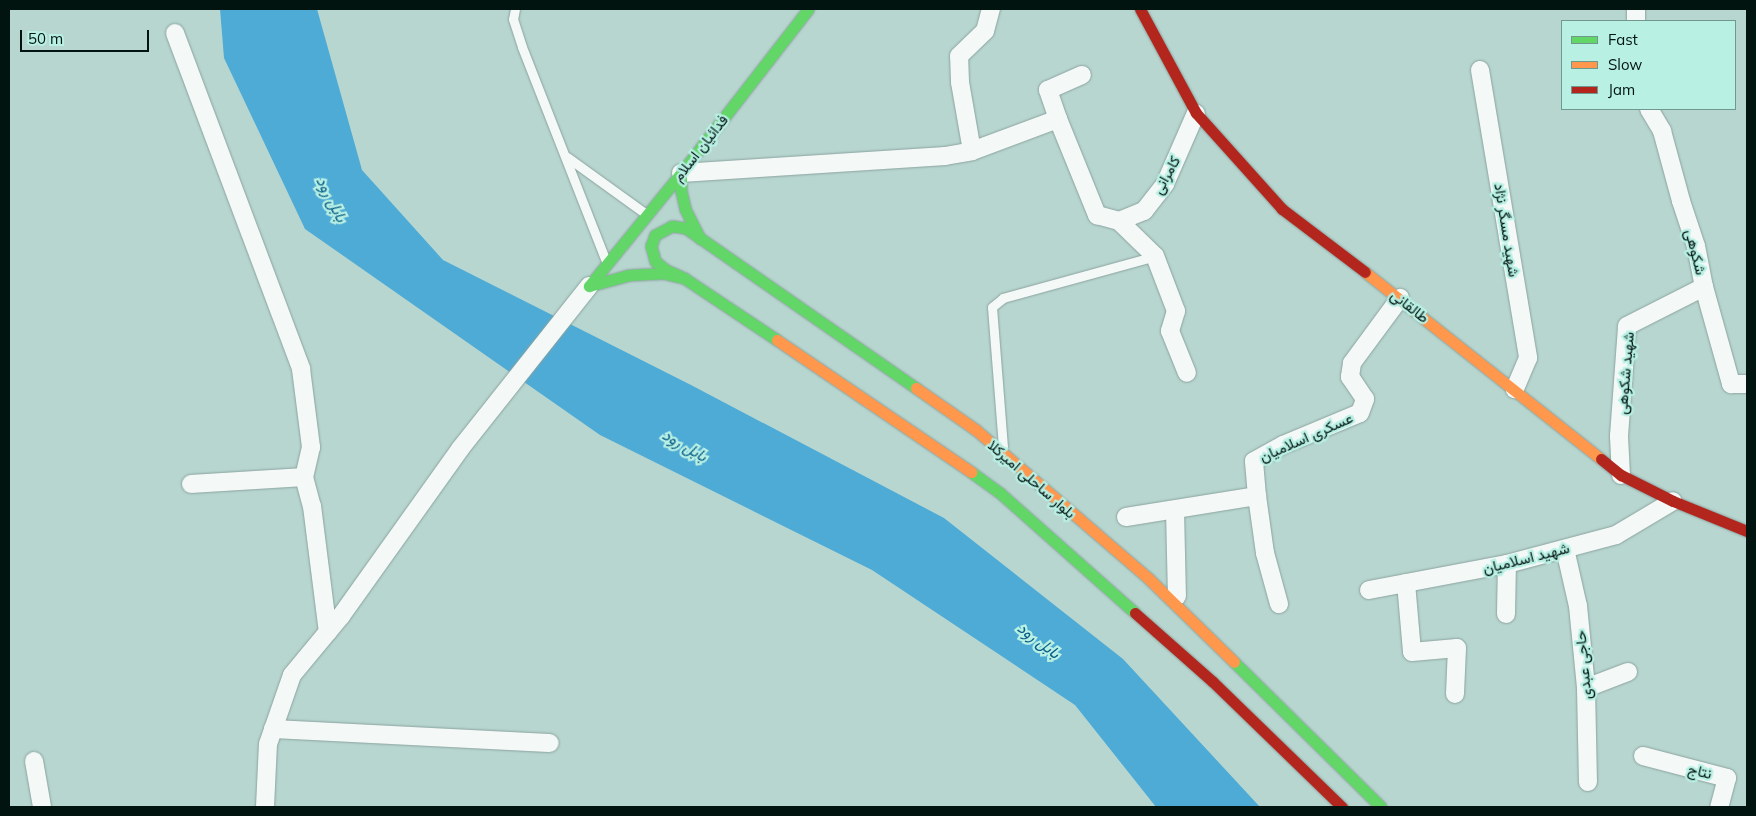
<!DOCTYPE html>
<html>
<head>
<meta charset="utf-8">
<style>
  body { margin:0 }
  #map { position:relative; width:1756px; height:816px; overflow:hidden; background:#b8d6d0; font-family:Mulish,Vazirmatn,sans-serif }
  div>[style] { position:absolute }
  .water>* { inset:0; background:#4eabd6 }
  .roads { filter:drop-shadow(0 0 1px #8ba39e) drop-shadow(0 0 1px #8ba39e) }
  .lane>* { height:9px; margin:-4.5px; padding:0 4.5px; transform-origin:4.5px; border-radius:4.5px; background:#f4f9f8 }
  .street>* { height:18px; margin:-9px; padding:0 9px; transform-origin:9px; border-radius:9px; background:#f4f9f8 }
  .fast>* { height:11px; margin:-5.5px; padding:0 5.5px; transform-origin:5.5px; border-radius:5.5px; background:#63d668 }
  .slow>* { height:11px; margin:-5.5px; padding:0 5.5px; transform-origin:5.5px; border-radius:5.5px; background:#ff974d }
  .jam>* { height:11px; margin:-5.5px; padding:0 5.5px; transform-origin:5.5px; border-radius:5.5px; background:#b3261e }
  span { translate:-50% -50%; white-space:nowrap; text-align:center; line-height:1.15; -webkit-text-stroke:4.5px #b8f0e4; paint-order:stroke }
  .street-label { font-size:15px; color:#011410 }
  .water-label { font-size:16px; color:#095d89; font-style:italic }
  .frame { position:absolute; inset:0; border:10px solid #011410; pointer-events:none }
  .legend { position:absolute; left:1561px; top:20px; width:175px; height:90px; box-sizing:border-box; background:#b8f0e4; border:1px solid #6f988f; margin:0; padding:6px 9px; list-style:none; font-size:15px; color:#011410 }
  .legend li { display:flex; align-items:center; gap:10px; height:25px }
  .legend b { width:25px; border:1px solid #6f988f }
  .scale { position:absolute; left:20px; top:30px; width:129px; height:22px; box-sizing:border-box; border:2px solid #011410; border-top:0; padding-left:6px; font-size:15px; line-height:18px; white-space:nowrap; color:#011410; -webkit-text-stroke:4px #b8f0e4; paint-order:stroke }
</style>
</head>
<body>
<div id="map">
  <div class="water">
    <div style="clip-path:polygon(220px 9px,317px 9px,362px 170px,443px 260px,691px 385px,944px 518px,1123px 659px,1260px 807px,1156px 807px,1075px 705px,872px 570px,600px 435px,305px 229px,224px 58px)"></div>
  </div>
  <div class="roads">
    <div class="lane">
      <div style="left:515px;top:9px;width:10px;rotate:101deg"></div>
      <div style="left:513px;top:19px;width:29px;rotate:72deg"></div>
      <div style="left:522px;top:47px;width:230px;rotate:68.6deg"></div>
      <div style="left:567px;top:157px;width:97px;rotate:35.8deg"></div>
      <div style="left:1003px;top:447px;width:140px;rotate:-94.5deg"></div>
      <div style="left:992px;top:307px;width:14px;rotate:-39deg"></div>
      <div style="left:1003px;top:298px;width:158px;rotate:-15.4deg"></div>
    </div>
    <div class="street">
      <div style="left:1636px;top:21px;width:12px;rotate:-90deg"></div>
      <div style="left:175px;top:33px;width:359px;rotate:69.4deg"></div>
      <div style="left:301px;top:369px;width:79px;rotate:82.7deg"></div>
      <div style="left:311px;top:447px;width:31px;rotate:103deg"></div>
      <div style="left:304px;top:477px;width:30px;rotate:75deg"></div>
      <div style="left:312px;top:506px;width:127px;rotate:82.8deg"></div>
      <div style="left:1480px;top:70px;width:292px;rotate:80.5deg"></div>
      <div style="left:1528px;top:358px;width:34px;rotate:113deg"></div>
      <div style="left:1649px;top:109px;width:26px;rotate:59deg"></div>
      <div style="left:1662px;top:131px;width:73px;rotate:74.8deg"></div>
      <div style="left:1681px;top:201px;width:47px;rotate:71.6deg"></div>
      <div style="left:1696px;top:246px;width:42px;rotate:79deg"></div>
      <div style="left:1704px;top:287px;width:101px;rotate:74.4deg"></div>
      <div style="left:1731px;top:384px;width:16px"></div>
      <div style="left:1058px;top:119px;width:31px;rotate:-109deg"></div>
      <div style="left:1048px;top:90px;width:37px;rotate:-24deg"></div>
      <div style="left:972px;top:151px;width:70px;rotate:-99.9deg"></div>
      <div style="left:960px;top:82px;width:26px;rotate:-92deg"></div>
      <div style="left:959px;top:56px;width:36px;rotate:-44deg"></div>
      <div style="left:985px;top:31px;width:23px;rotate:-75deg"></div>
      <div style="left:681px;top:173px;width:265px;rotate:-3.7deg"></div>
      <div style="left:945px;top:156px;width:27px;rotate:-10deg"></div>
      <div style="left:972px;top:151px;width:92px;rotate:-20.4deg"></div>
      <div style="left:1058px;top:119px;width:104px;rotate:67.9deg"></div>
      <div style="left:1097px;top:215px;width:23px;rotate:15deg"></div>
      <div style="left:1119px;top:221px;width:50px;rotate:44.2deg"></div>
      <div style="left:1155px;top:256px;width:59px;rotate:69.1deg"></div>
      <div style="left:1176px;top:311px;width:21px;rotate:107deg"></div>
      <div style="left:1170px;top:331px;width:45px;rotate:68deg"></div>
      <div style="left:1119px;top:221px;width:27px;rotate:-22deg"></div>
      <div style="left:1144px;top:211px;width:34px;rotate:-52deg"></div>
      <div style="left:1165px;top:184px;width:77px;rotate:-66.4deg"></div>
      <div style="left:1621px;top:475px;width:39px;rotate:-93deg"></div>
      <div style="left:1619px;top:436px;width:110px;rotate:-85.8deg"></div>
      <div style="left:1627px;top:326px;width:86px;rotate:-26.9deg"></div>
      <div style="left:191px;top:484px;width:113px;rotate:-3.5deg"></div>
      <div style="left:1257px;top:496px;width:58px;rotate:82deg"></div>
      <div style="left:1265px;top:553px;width:53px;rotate:74.6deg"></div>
      <div style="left:1175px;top:510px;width:86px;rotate:88.7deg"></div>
      <div style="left:1126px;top:517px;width:133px;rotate:-9.1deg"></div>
      <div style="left:1257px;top:496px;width:35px;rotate:-95deg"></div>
      <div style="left:1254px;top:461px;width:33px;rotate:-29deg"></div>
      <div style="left:1283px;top:445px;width:83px;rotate:-22.6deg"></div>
      <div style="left:1360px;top:413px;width:15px;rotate:-70deg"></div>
      <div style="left:1365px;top:399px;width:27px;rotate:-124deg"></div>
      <div style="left:1350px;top:377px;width:14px;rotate:-82deg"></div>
      <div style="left:1352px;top:363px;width:81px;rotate:-53.6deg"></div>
      <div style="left:1565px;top:549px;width:58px;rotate:77.2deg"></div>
      <div style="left:1578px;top:606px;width:82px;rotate:84.4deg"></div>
      <div style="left:1586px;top:688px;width:94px;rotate:88.8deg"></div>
      <div style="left:1406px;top:583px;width:69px;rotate:85deg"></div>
      <div style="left:1412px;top:652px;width:45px;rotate:-5.1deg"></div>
      <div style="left:1457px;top:648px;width:46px;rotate:92.5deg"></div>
      <div style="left:1369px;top:590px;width:140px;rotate:-10.7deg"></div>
      <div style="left:1507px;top:564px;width:113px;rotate:-14.9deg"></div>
      <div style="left:1616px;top:535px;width:66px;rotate:-30.8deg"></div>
      <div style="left:1506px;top:614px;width:50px;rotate:-88.9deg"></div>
      <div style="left:1586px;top:688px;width:45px;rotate:-20.9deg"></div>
      <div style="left:273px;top:729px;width:277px;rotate:2.9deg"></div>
      <div style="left:1643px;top:756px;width:87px;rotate:14.7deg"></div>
      <div style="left:1727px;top:778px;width:30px;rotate:105deg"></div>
      <div style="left:34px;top:761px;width:47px;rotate:80.1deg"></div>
      <div style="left:265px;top:807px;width:63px;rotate:-87.3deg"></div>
      <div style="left:268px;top:744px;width:73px;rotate:-70.8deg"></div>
      <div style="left:292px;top:675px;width:77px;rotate:-50.3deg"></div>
      <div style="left:341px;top:616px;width:205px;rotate:-54.5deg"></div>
      <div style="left:460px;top:449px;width:208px;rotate:-51.6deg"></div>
    </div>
    <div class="fast">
      <div style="left:681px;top:173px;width:18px;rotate:90deg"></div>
      <div style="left:681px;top:191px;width:18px;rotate:77deg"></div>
      <div style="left:685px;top:209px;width:33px;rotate:63deg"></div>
      <div style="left:700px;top:238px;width:263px;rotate:34.8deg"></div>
      <div style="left:680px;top:276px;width:15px;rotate:-157deg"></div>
      <div style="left:666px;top:270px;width:14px;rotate:-141deg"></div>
      <div style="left:655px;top:261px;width:16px;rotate:-105deg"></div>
      <div style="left:651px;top:246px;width:12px;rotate:-70deg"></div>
      <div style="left:655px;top:235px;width:19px;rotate:-28deg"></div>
      <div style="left:672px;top:226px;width:14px;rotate:8deg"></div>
      <div style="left:686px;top:228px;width:17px;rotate:36deg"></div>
      <div style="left:589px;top:286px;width:41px;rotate:-15.4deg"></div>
      <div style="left:629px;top:275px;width:33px;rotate:-3deg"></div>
      <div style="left:662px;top:273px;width:23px;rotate:13deg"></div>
      <div style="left:684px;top:278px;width:112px;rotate:33.7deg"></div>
      <div style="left:589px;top:286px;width:146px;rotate:-50.8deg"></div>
      <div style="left:681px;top:173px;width:207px;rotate:-52.2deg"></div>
      <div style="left:971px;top:472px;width:36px;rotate:36deg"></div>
      <div style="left:1000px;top:493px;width:181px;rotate:41.6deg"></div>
      <div style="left:1234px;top:662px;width:206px;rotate:44.6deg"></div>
    </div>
    <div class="slow">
      <div style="left:1365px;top:272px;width:301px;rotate:38.4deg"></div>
      <div style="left:777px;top:340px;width:235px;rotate:34.2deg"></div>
      <div style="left:916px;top:388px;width:73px;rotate:35deg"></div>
      <div style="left:976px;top:430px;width:227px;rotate:40.7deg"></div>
      <div style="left:1148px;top:578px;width:120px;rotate:44.3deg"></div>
    </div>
    <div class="jam">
      <div style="left:1140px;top:9px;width:118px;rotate:61.7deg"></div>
      <div style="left:1196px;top:113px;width:129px;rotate:48.1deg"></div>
      <div style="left:1282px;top:209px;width:104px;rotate:37.2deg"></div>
      <div style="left:1601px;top:459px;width:26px;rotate:39deg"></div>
      <div style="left:1621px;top:475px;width:58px;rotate:26.6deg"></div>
      <div style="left:1673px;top:501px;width:80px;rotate:22.1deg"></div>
      <div style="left:1135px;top:613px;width:104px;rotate:41.5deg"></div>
      <div style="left:1213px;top:682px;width:180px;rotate:44.1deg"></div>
    </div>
  </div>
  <div class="street-label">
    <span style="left:700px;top:148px;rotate:-52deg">فدائیان اسلام</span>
    <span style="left:1166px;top:175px;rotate:-61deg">کامرانی</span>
    <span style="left:1507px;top:230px;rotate:81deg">شهید مسگر نژاد</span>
    <span style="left:1696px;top:252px;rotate:76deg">شکوهی</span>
    <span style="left:1410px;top:306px;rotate:38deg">طالقانی</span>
    <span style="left:1625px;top:373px;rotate:-85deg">شهید شکوهی</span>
    <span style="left:1306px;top:437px;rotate:-24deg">عسکری اسلامیان</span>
    <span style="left:1032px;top:479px;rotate:41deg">بلوار ساحلی امیرکلا</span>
    <span style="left:1526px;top:558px;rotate:-14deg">شهید اسلامیان</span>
    <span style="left:1583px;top:665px;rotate:-95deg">حاجی عبدی</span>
    <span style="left:1700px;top:771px;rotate:14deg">نتاج</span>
  </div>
  <div class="water-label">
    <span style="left:332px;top:199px;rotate:63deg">بابل رود</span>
    <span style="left:685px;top:445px;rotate:30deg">بابل رود</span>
    <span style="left:1039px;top:640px;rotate:37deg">بابل رود</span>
  </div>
  <div class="frame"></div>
  <ul class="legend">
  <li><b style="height:6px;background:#63d668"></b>Fast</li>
  <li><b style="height:6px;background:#ff974d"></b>Slow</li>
  <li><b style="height:6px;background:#b3261e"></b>Jam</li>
  </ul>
  <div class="scale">50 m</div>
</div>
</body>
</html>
